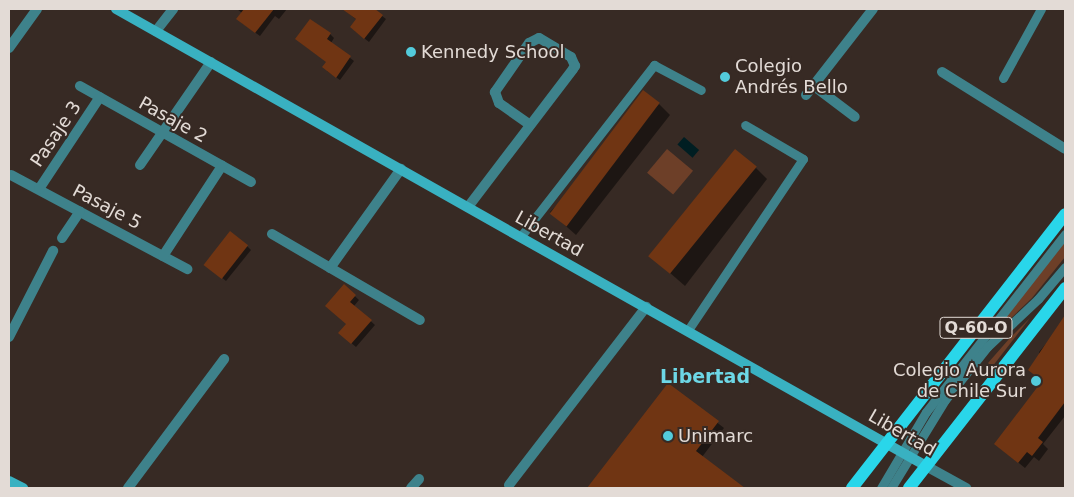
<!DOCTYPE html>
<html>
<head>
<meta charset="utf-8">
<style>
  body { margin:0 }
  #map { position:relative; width:1074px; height:497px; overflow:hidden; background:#372a24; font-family:"DejaVu Sans",sans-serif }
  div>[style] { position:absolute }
  .green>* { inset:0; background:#6d3f28; transform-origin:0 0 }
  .water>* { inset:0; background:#001e22; transform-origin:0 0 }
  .shadow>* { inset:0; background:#0007 }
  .building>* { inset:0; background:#703513; transform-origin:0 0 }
  .lane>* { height:9px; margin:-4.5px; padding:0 4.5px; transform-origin:4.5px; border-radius:4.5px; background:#3e828b }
  .street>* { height:10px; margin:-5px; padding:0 5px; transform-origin:5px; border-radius:5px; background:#3e828b }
  .secondary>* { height:10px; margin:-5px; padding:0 5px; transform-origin:5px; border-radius:5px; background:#39b1c1 }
  .primary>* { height:12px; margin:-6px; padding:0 6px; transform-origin:6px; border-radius:6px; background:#29d6ea }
  .dots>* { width:14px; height:14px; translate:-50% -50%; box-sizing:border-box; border:2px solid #372a24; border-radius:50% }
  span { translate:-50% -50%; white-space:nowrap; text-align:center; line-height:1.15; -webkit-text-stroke:4px #372a24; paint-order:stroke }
  .shield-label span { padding:1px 4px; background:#372a24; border:1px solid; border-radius:4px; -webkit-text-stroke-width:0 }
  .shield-label { font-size:16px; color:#e3dbd6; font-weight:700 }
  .poi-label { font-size:18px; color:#e3dbd6 }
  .left { translate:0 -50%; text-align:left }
  .right { translate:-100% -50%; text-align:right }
  .street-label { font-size:18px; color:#e3dbd6 }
  .neighbourhood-label { font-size:19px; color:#6dd7e6; font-weight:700 }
  .frame { position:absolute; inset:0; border:10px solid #e3dbd6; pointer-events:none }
</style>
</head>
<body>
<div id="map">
  <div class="green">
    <div style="left:667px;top:149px;width:34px;height:31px;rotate:40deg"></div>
    <div style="clip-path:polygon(1065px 239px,1065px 257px,1032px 298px,985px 343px)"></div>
    <div style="clip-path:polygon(1030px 318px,992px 367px,988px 363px,1009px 339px)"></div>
  </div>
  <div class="water">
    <div style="left:684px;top:137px;width:20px;height:10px;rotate:41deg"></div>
  </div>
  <div class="shadow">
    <div style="clip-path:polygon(237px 9px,287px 9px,279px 19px,275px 16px,260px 36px,242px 23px,242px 13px)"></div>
    <div style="clip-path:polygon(343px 9px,373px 9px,386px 19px,369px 42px,355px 31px,357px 20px)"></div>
    <div style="clip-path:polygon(330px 34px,334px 38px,331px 43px,354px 61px,340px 80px,327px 71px,327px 62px,301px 43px)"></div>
    <div style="clip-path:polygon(659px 104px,670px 115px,576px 235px,550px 212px)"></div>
    <div style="clip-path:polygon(756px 168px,767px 179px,685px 286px,653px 258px)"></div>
    <div style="clip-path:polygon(247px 246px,251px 250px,226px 281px,210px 268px)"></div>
    <div style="clip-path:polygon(344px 286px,359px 300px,354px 306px,375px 325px,356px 347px,344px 337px,348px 324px)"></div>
    <div style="clip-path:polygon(1065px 321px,1065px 416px,1043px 444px,1048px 449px,1039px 461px,1034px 457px,1025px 468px,995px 444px,1043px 382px,1039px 352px)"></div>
    <div style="clip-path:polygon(669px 385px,724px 428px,702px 457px,744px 488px,589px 488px)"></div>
  </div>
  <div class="building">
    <div style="clip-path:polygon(244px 9px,274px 9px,255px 33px,236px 19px)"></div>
    <div style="clip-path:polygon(342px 9px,375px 9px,383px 15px,364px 39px,350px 27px,356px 19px)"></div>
    <div style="clip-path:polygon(310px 19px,331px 33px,327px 39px,351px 56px,336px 78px,322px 67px,326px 62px,295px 39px)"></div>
    <div style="left:643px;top:90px;width:21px;height:155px;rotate:37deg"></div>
    <div style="left:735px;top:149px;width:28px;height:138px;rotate:39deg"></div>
    <div style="left:230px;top:231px;width:23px;height:43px;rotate:38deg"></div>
    <div style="clip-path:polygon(344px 284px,356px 295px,350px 302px,372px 320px,351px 344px,338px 333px,346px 324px,325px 306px)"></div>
    <div style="clip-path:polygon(1065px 315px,1065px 402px,1038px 438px,1043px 442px,1032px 456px,1027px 452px,1018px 463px,994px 444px,1042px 381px,1028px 370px)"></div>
    <div style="clip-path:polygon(668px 383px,719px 421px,696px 451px,745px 488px,587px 488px)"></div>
  </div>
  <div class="lane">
    <div style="left:1003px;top:78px;width:79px;rotate:-61.2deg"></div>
    <div style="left:521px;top:236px;width:217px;rotate:-52.1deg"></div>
    <div style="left:654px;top:65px;width:53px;rotate:28deg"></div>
    <div style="left:688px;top:330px;width:206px;rotate:-56.1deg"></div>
    <div style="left:803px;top:159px;width:67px;rotate:-149.6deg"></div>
    <div style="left:881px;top:488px;width:88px;rotate:-59.4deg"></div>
    <div style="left:926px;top:412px;width:226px;rotate:-52deg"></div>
    <div style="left:891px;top:488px;width:103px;rotate:-58.5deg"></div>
    <div style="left:945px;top:400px;width:68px;rotate:-51.6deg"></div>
    <div style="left:987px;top:347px;width:70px;rotate:-43.3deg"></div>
    <div style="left:1038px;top:299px;width:42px;rotate:-49.8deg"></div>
  </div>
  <div class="street">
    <div style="left:156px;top:31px;width:28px;rotate:-52deg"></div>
    <div style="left:9px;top:48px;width:48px;rotate:-54.3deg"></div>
    <div style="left:942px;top:72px;width:145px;rotate:32deg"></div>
    <div style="left:80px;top:86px;width:196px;rotate:29.3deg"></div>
    <div style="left:814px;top:86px;width:51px;rotate:37.1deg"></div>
    <div style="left:806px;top:95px;width:109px;rotate:-52.1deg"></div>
    <div style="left:140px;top:165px;width:125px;rotate:-55.4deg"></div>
    <div style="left:11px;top:175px;width:200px;rotate:28.1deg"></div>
    <div style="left:39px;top:189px;width:110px;rotate:-56.5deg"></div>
    <div style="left:468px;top:207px;width:173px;rotate:-52.7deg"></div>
    <div style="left:573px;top:69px;width:4px;rotate:-56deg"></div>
    <div style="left:575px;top:66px;width:10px;rotate:-114deg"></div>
    <div style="left:571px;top:57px;width:37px;rotate:-149deg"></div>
    <div style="left:539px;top:38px;width:11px;rotate:153deg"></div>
    <div style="left:529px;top:43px;width:60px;rotate:124.8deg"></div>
    <div style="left:495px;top:92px;width:12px;rotate:70deg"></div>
    <div style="left:499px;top:103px;width:38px;rotate:35deg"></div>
    <div style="left:272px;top:234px;width:171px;rotate:30.2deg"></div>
    <div style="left:62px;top:238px;width:32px;rotate:-56deg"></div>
    <div style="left:163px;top:256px;width:108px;rotate:-56.8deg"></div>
    <div style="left:330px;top:268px;width:122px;rotate:-54.4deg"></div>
    <div style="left:9px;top:337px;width:97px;rotate:-62.9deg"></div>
    <div style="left:926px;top:466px;width:46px;rotate:28.8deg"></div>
    <div style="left:509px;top:485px;width:225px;rotate:-52.4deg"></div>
    <div style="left:128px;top:488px;width:161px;rotate:-53.3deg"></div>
    <div style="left:411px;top:488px;width:12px;rotate:-48deg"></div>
  </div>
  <div class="secondary">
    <div style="left:116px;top:9px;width:930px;rotate:29.43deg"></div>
    <div style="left:9px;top:481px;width:16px;rotate:27deg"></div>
  </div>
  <div class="primary">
    <div style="left:852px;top:488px;width:347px;rotate:-52.1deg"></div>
    <div style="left:909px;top:488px;width:254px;rotate:-52deg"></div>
  </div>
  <div class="dots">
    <div style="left:411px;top:52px;background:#53cbdb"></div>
    <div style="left:725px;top:77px;background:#53cbdb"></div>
    <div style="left:1036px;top:381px;background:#53cbdb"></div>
    <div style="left:668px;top:436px;background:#53cbdb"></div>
  </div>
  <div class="shield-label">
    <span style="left:976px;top:328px">Q-60-O</span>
  </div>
  <div class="poi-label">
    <span class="left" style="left:421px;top:52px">Kennedy School</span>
    <span class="left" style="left:735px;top:77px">Colegio<br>Andrés Bello</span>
    <span class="right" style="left:1026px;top:381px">Colegio Aurora<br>de Chile Sur</span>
    <span class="left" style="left:678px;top:436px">Unimarc</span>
  </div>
  <div class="street-label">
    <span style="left:173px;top:120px;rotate:29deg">Pasaje 2</span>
    <span style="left:56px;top:134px;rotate:-56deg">Pasaje 3</span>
    <span style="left:107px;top:207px;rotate:28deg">Pasaje 5</span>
    <span style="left:549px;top:234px;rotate:29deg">Libertad</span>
    <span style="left:902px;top:433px;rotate:30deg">Libertad</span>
  </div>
  <div class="neighbourhood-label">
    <span style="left:705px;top:377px">Libertad</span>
  </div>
  <div class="frame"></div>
</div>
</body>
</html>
